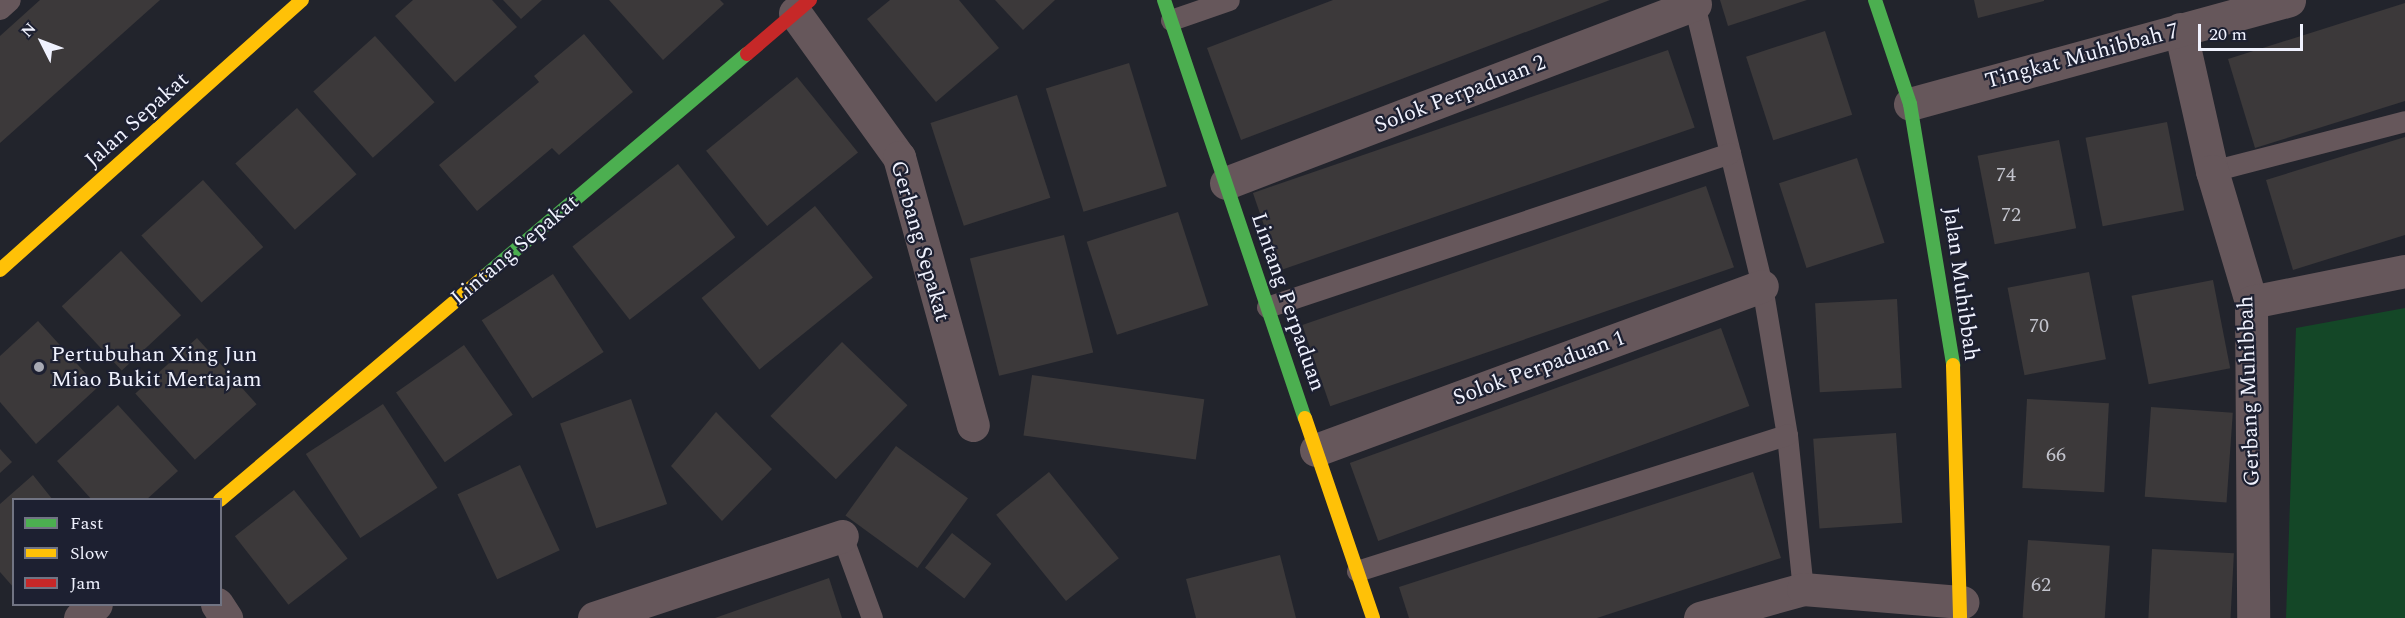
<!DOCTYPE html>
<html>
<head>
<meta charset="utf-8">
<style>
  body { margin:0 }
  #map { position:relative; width:2405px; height:618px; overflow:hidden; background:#22242c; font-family:Spectral,serif }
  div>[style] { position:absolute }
  .green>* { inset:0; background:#144727 }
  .building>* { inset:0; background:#3c393a; transform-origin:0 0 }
  .lane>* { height:21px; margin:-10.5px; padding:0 10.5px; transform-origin:10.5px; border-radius:10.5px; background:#66575b }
  .street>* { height:33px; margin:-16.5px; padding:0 16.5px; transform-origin:16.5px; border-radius:16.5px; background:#66575b }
  .fast>* { height:14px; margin:-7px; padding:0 7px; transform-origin:7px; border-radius:7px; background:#4caf50 }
  .slow>* { height:14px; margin:-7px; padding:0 7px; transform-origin:7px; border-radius:7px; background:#ffc107 }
  .jam>* { height:14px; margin:-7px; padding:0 7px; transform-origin:7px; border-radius:7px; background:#c62828 }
  .dots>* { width:16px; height:16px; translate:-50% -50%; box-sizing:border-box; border:3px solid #1d2031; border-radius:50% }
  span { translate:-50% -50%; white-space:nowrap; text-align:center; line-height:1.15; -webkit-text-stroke:4.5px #1d2031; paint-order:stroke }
  .number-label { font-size:20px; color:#c3c4cd }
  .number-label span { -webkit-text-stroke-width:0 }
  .street-label { font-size:22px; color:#f0f2fe }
  .poi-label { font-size:22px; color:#f0f2fe }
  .left { translate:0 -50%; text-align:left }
  .legend { position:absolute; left:12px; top:498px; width:210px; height:108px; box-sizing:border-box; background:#1d2031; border:2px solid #717483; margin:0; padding:8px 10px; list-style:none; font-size:18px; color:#f0f2fe }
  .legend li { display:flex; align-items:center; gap:12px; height:30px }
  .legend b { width:30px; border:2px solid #717483 }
  .north { position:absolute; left:12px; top:12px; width:60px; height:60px; -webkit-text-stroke:4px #1d2031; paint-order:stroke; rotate:312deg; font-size:16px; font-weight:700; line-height:24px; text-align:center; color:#f0f2fe }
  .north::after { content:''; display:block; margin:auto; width:21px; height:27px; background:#f0f2fe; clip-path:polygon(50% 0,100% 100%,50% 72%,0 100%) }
  .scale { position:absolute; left:2198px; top:24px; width:105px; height:27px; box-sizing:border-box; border:3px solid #f0f2fe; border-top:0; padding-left:8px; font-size:18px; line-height:21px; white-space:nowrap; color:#f0f2fe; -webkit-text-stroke:4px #1d2031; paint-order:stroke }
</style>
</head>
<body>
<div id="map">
  <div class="green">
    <div style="clip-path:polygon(2405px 308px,2405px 618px,2286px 618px,2296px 328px)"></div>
  </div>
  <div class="building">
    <div style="clip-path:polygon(40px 0,160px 0,0 143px,0 36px)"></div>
    <div style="clip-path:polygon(413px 0,492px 0,517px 27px,455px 82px,395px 16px)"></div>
    <div style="clip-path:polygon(503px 0,542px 0,521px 19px)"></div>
    <div style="clip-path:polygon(609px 0,720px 0,724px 4px,663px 60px)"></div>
    <div style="clip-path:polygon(890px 0,959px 0,999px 48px,936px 102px,867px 19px)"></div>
    <div style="clip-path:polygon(995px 0,1055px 0,1023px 30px)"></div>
    <div style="clip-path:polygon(1333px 0,1610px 0,1241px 140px,1207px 48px)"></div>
    <div style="clip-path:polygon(1720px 0,1807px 0,1728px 26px)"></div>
    <div style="clip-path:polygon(1974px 0,2044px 0,2044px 1px,1978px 18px)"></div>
    <div style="clip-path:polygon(2405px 3px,2405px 101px,2255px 148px,2228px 59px)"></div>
    <div style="left:1825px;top:31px;width:88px;height:83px;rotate:72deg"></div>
    <div style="clip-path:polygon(584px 34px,633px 92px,559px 155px,552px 148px,477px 211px,439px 165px,539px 82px,534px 76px)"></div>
    <div style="left:375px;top:36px;width:89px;height:83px;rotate:48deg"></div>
    <div style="left:1668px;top:50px;width:82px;height:439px;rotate:71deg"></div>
    <div style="left:1129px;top:63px;width:129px;height:87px;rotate:73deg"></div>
    <div style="left:797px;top:77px;width:97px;height:117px;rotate:51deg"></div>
    <div style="left:1017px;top:95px;width:108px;height:91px;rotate:72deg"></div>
    <div style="left:297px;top:108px;width:89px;height:83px;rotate:48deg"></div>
    <div style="left:2167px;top:122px;width:90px;height:83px;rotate:79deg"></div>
    <div style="clip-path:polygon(2405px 137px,2405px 235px,2293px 270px,2266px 180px)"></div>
    <div style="left:2059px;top:140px;width:90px;height:83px;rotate:79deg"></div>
    <div style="left:1857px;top:158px;width:89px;height:82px;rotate:72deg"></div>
    <div style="left:678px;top:164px;width:93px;height:134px;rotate:52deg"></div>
    <div style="left:203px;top:180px;width:90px;height:83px;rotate:48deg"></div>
    <div style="left:1706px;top:186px;width:86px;height:427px;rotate:71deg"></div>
    <div style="left:815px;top:206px;width:92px;height:146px;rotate:51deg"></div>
    <div style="left:1178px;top:212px;width:98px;height:96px;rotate:72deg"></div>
    <div style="left:1064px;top:235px;width:121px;height:97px;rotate:76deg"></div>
    <div style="left:121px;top:251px;width:88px;height:81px;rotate:47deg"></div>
    <div style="left:2089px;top:272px;width:89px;height:83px;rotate:79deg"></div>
    <div style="left:553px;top:274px;width:93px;height:85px;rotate:57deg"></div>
    <div style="left:2213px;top:280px;width:90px;height:83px;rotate:79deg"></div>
    <div style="left:1897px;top:299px;width:89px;height:82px;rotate:87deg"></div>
    <div style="clip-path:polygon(38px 321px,98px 387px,36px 444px,0 402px,0 356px)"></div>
    <div style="left:1721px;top:328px;width:83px;height:395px;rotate:70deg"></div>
    <div style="left:197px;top:338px;width:89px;height:83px;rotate:48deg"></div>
    <div style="left:842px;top:342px;width:91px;height:103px;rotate:44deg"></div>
    <div style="left:464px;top:345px;width:85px;height:83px;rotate:55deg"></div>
    <div style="left:1032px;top:375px;width:174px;height:61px;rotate:8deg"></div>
    <div style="left:631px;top:399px;width:111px;height:75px;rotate:71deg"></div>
    <div style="left:2027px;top:399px;width:82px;height:89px;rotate:3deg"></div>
    <div style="left:383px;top:404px;width:100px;height:92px;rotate:57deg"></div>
    <div style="clip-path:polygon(118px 405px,178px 471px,146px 500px,92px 500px,57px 461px)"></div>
    <div style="left:2151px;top:407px;width:82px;height:90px;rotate:4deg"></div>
    <div style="clip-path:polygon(716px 412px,772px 469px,722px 521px,671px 466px)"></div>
    <div style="left:1896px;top:433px;width:90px;height:83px;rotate:86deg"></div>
    <div style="left:896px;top:446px;width:89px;height:86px;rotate:36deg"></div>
    <div style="clip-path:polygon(0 449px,12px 462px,0 473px)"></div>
    <div style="left:520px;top:465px;width:94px;height:69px;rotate:65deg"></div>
    <div style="left:1049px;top:472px;width:111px;height:68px;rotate:51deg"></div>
    <div style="clip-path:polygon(1753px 472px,1781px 558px,1597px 618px,1409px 618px,1399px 587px)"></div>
    <div style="clip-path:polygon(33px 475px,53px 500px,14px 500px,14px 588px,0 572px,0 504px)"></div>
    <div style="left:294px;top:490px;width:87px;height:75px;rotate:52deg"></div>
    <div style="left:952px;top:533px;width:50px;height:44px;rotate:38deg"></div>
    <div style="left:2028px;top:540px;width:82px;height:78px;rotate:4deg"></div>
    <div style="left:2152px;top:549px;width:82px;height:69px;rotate:3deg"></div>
    <div style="clip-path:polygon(1280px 555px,1296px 618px,1196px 618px,1186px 579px)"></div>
    <div style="clip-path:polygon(829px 578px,842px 618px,715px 618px)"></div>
  </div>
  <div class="lane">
    <div style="left:1693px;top:0;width:294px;rotate:76.4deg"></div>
    <div style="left:1762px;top:286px;width:151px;rotate:80.5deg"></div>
    <div style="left:1787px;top:435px;width:155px;rotate:84.1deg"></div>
    <div style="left:0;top:9px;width:13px;rotate:-42deg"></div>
    <div style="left:1171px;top:20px;width:61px;rotate:-19deg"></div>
    <div style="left:2212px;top:171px;width:199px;rotate:-14.5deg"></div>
    <div style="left:1267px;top:307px;width:488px;rotate:-18.4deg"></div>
    <div style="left:842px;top:536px;width:87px;rotate:69.9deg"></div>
    <div style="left:1357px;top:571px;width:451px;rotate:-17.6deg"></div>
  </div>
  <div class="street">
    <div style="left:795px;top:13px;width:178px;rotate:54.2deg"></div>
    <div style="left:899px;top:157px;width:278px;rotate:74.6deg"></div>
    <div style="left:2180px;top:29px;width:146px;rotate:77.3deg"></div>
    <div style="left:2212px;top:171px;width:137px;rotate:73.4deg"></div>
    <div style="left:2251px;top:302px;width:316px;rotate:89.6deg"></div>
    <div style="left:1910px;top:104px;width:393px;rotate:-15.3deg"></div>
    <div style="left:1226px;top:183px;width:502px;rotate:-20.89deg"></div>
    <div style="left:2251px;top:302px;width:157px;rotate:-11.4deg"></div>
    <div style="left:1316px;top:450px;width:475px;rotate:-20.2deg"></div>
    <div style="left:217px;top:604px;width:17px;rotate:57deg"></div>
    <div style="left:80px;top:618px;width:21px;rotate:-41deg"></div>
    <div style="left:594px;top:618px;width:261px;rotate:-18.3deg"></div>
    <div style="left:1700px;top:618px;width:107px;rotate:-15.7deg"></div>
    <div style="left:1803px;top:589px;width:160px;rotate:4.7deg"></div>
  </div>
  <div class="fast">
    <div style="left:1164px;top:0;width:441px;rotate:71.4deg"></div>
    <div style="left:1875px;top:0;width:110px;rotate:71.4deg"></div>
    <div style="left:1910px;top:104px;width:265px;rotate:80.6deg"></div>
    <div style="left:486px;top:275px;width:342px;rotate:-40.3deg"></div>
  </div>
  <div class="slow">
    <div style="left:0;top:270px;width:405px;rotate:-41.8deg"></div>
    <div style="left:1953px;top:365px;width:253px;rotate:88.4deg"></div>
    <div style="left:1305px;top:418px;width:211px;rotate:71.2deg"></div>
    <div style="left:220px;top:500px;width:348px;rotate:-40.2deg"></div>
  </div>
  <div class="jam">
    <div style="left:747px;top:54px;width:83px;rotate:-40.6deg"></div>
  </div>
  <div class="dots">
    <div style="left:39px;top:367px;background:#a8aab4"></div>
  </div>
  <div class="number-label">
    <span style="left:2006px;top:175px">74</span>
    <span style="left:2011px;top:215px">72</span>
    <span style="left:2039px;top:326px">70</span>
    <span style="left:2056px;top:455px">66</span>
    <span style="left:2041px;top:585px">62</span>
  </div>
  <div class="street-label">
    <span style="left:2082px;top:56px;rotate:-15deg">Tingkat Muhibbah 7</span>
    <span style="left:1460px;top:94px;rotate:-21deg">Solok Perpaduan 2</span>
    <span style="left:137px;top:120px;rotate:-42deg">Jalan Sepakat</span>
    <span style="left:920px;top:241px;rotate:74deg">Gerbang Sepakat</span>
    <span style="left:515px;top:250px;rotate:-40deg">Lintang Sepakat</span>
    <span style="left:1961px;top:284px;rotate:82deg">Jalan Muhibbah</span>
    <span style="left:1288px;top:302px;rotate:71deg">Lintang Perpaduan</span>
    <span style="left:1539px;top:368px;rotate:-20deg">Solok Perpaduan 1</span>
    <span style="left:2249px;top:391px;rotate:-92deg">Gerbang Muhibbah</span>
  </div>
  <div class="poi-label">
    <span class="left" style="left:51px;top:367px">Pertubuhan Xing Jun<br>Miao Bukit Mertajam</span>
  </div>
  <ul class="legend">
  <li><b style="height:8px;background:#4caf50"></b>Fast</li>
  <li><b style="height:8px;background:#ffc107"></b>Slow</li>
  <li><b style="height:8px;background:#c62828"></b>Jam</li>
  </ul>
  <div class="north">N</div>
  <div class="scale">20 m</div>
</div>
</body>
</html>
